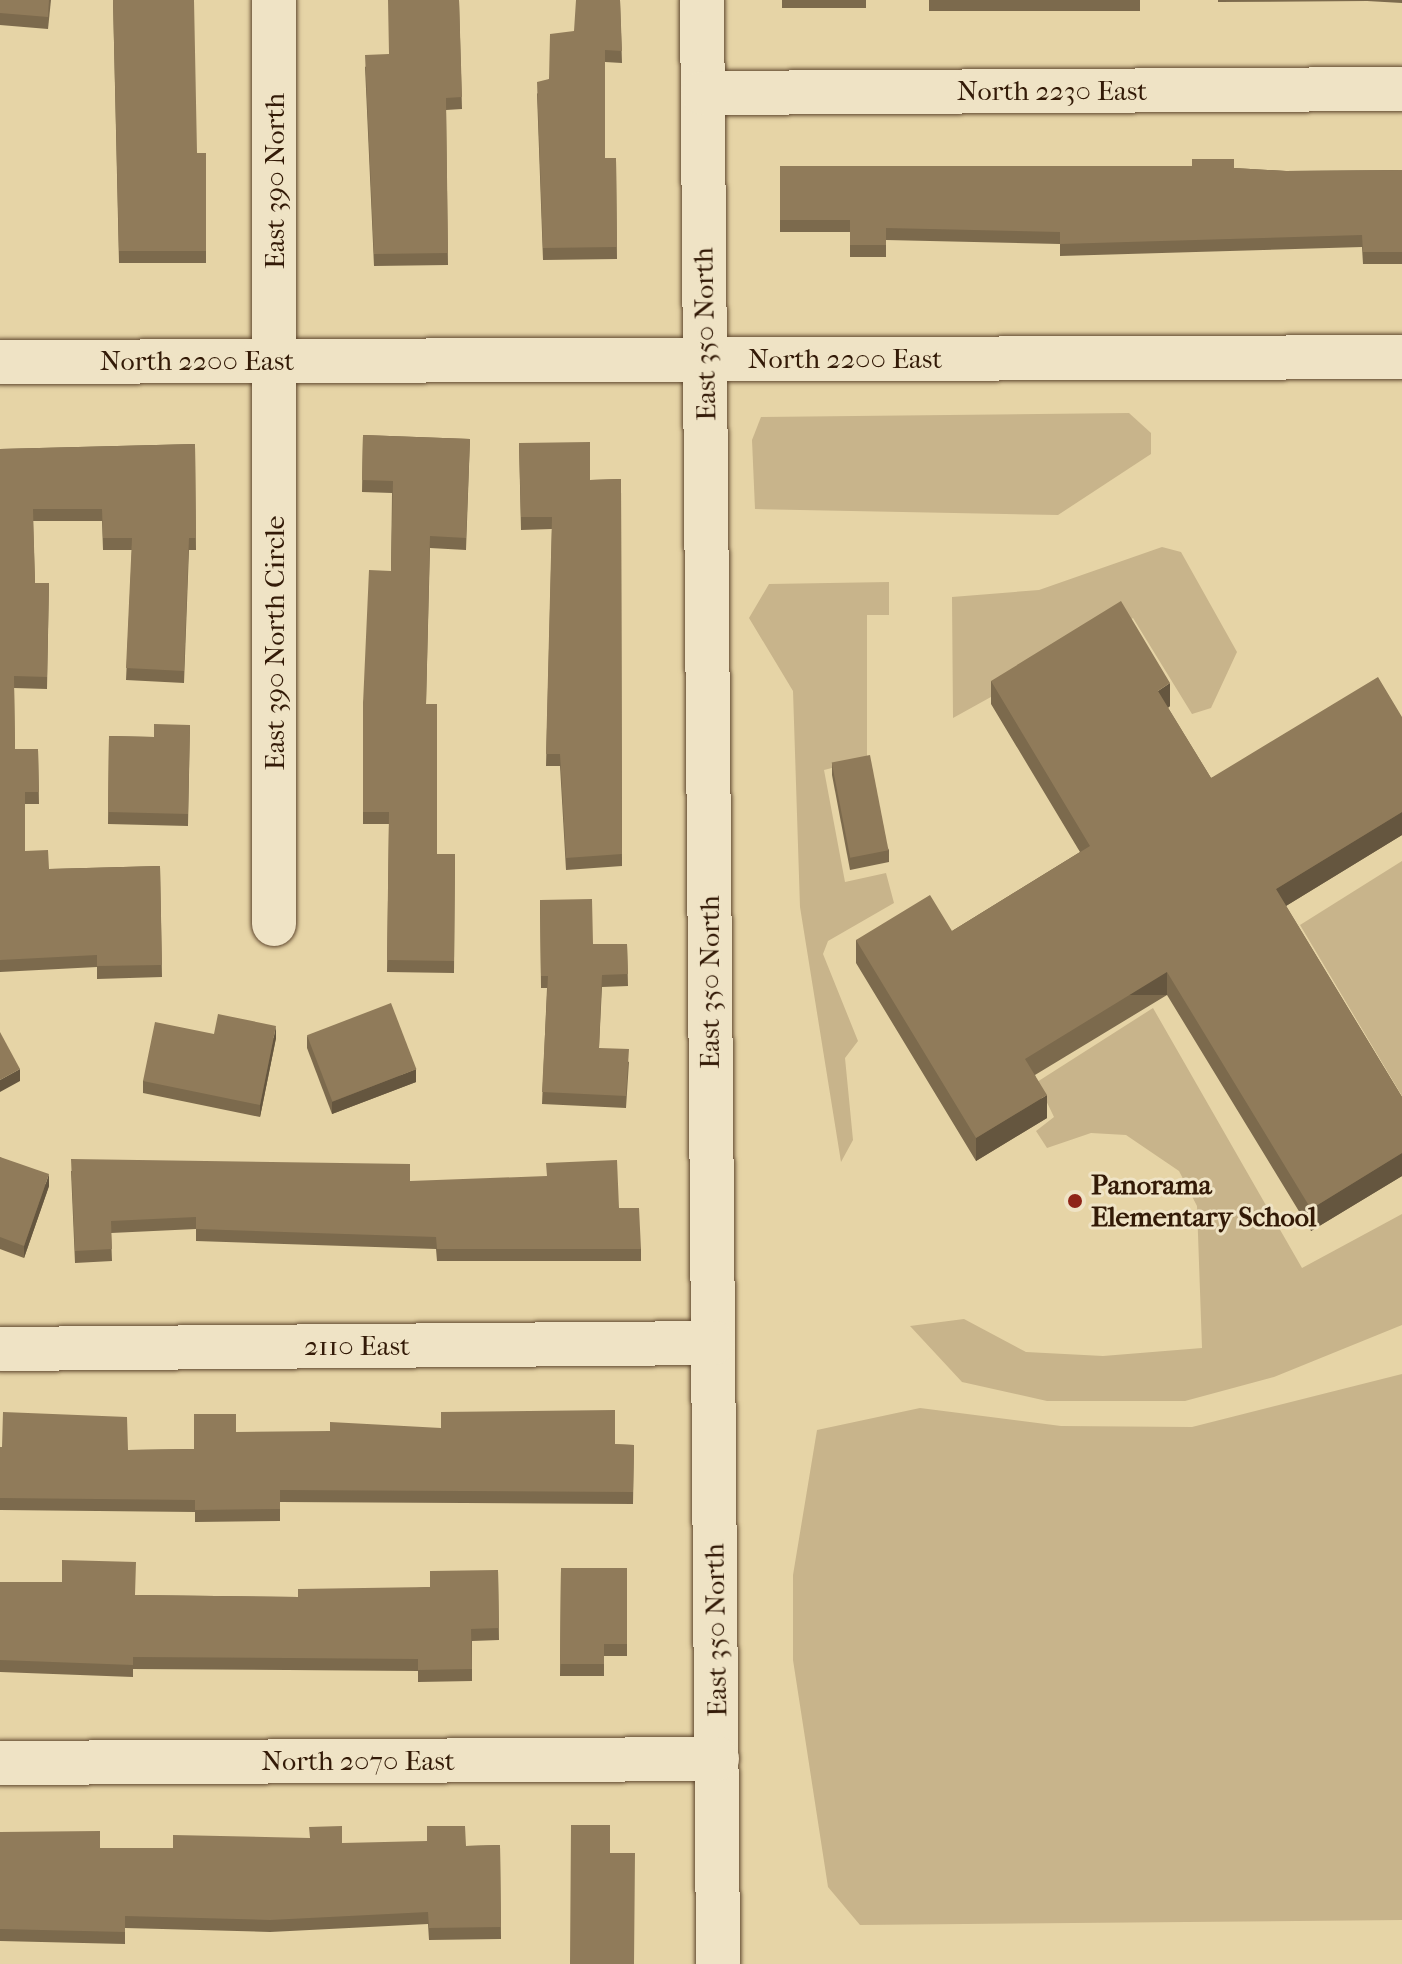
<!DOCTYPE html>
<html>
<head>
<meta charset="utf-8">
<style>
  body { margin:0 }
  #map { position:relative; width:1402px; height:1964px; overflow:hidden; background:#e6d4a6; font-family:"IM FELL French Canon",serif }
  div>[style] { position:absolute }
  .green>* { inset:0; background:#c8b48b }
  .roads { filter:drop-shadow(0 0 2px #60482f) drop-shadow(0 0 2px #60482f) }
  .minor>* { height:44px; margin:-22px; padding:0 22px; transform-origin:22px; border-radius:22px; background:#efe3c5 }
  .wall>* { inset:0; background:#7c6a4d; transform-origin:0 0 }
  .shaded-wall>* { inset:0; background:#65563f; transform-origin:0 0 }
  .building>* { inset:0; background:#907b5a; transform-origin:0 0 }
  .dots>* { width:22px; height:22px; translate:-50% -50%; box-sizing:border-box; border:4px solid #efe3c5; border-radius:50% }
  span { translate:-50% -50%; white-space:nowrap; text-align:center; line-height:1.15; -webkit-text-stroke:6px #efe3c5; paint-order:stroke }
  .street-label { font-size:28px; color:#331a07 }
  .poi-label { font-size:28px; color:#331a07; font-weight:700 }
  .left { translate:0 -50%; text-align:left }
</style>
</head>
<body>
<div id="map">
  <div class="green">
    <div style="clip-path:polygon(1129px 413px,1151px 433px,1151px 454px,1058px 515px,755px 509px,752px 440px,761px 417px)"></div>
    <div style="clip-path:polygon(1162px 547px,1181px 552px,1237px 652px,1211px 708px,1192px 714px,1133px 618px,953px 718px,952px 597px,1039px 590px)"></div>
    <div style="clip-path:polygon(889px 582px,889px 615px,867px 615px,867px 759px,824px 770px,845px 882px,886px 873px,894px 903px,828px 941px,823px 954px,858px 1041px,845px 1058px,853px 1140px,841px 1162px,800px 907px,793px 691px,749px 618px,769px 584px)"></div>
    <div style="clip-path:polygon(1402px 861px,1402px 1096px,1300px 925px)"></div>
    <div style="clip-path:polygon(1153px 1008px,1302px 1268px,1402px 1214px,1402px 1325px,1274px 1377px,1185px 1401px,1047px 1401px,962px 1382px,910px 1326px,964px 1319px,1026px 1352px,1103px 1356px,1202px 1348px,1197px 1206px,1179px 1171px,1126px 1135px,1091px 1133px,1047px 1148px,1036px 1131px,1054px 1117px,1037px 1082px)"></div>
    <div style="clip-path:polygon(1402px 1374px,1402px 1920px,860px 1925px,828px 1887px,793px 1660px,793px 1575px,817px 1430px,920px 1408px,1061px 1426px,1192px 1427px)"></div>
  </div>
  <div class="roads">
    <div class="minor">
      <div style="left:274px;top:0;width:924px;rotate:90deg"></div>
      <div style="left:702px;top:0;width:1964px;rotate:89.53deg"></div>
      <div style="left:703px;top:93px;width:699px;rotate:-0.33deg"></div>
      <div style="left:0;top:362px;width:1402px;rotate:-0.2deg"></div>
      <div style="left:0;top:1349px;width:713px;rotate:-0.48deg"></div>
      <div style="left:0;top:1763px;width:717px;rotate:-0.32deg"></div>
    </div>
  </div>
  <div class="wall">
    <div style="clip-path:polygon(0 0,51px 0,48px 29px,0 25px)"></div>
    <div style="clip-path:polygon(113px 0,197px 153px,206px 153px,206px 263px,119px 263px)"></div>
    <div style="clip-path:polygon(459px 0,462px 109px,446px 110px,448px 265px,374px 266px,365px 67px,389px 54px)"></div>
    <div style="clip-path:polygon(620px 0,622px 63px,605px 62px,605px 158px,616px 158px,617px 259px,543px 260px,537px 94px,549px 79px,574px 31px)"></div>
    <div style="left:782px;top:0;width:84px;height:8px"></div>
    <div style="left:929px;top:0;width:211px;height:11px"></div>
    <div style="clip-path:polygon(1218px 0,1402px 0,1402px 3px,1367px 1px,1218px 2px)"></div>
    <div style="clip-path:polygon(780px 166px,1234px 168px,1286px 171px,1402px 170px,1402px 264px,1363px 264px,1362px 247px,1060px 256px,1060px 244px,886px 240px,886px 257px,850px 257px,850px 232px,780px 232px)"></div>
    <div style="clip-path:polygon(363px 435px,470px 439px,466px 550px,430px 548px,426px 704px,437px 854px,455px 854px,454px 973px,387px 972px,389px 824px,363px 824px,363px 704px,391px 571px,392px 493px,362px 492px)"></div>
    <div style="clip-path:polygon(519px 443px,590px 480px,621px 479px,622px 866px,566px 870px,560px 766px,546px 766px,552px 529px,521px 530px)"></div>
    <div style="clip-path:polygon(195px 444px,196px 550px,189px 550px,184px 683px,126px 680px,132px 550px,103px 550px,102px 521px,33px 521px,35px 583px,49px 583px,47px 689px,14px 688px,15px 749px,38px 749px,39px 804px,25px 804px,25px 851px,49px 869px,160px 866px,162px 977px,97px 979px,97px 967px,0 972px,0 449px)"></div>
    <div style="clip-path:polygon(991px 681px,1170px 706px,1168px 708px,1211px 778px,1402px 717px,1402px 835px,1286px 906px,1402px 1097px,1402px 1176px,1311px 1231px,1167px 995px,1035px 1075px,1047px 1118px,976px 1161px,856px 963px,856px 940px,952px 931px,1080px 852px,991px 704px)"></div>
    <div style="clip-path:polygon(190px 725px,188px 826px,108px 824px,109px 736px,154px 737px)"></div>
    <div style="clip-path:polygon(832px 763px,889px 850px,889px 862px,850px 870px,832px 775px)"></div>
    <div style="clip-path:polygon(540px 900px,593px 944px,627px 944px,628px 986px,602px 987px,599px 1048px,629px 1062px,626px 1108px,542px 1104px,547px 988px,541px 988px)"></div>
    <div style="clip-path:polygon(214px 1034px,276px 1038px,260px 1117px,143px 1093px,143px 1081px)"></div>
    <div style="clip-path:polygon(307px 1036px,416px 1082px,332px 1114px,307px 1048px)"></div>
    <div style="clip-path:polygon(0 1157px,49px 1186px,24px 1258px,0 1249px)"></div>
    <div style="clip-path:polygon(71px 1171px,410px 1181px,619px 1208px,641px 1249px,641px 1261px,437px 1261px,436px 1249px,196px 1241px,196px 1229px,111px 1233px,112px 1261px,75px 1263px)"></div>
    <div style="clip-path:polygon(236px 1432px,634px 1445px,633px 1504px,280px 1502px,280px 1521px,195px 1522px,195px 1512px,0 1510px,0 1447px,128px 1450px,194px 1449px)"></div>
    <div style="clip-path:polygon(561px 1568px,627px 1568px,627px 1656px,604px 1656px,604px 1676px,560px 1676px)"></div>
    <div style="clip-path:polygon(498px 1570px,499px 1640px,472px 1641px,472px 1681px,418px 1682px,418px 1671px,133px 1669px,133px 1677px,0 1672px,0 1582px,135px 1595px,298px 1597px,430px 1587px)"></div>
    <div style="clip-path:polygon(0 1832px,100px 1848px,173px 1848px,342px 1843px,466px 1846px,500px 1845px,501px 1939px,429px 1940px,428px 1924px,270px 1932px,125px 1928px,125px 1944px,0 1941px)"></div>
  </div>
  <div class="shaded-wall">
    <div style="clip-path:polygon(1170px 683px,1170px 706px,1158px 714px,1158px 691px)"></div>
    <div style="clip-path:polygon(1402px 812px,1402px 835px,1276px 912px,1276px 889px)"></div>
    <div style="left:1167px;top:972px;width:23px;height:167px;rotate:90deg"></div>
    <div style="clip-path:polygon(276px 1026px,276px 1038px,260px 1117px,260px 1105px)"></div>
    <div style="clip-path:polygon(20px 1069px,20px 1081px,0 1092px,0 1080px)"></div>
    <div style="clip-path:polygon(416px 1069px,416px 1082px,332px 1114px,332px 1102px)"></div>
    <div style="clip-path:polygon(1047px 1095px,1047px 1118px,976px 1161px,976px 1138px)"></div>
    <div style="clip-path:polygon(1402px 1153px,1402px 1176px,1311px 1231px,1311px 1209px)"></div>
    <div style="clip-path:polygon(49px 1174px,49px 1186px,24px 1258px,24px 1246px)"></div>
  </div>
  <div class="building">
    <div style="clip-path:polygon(0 0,49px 0,48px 17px,0 13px)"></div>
    <div style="clip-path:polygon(113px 0,194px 0,197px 153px,206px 153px,206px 251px,119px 251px)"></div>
    <div style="clip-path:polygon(388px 0,459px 0,462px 97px,446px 98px,448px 253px,374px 254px,365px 55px,389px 54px)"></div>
    <div style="clip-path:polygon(576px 0,620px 0,622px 51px,605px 50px,605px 158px,616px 158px,617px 247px,543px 248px,537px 82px,549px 79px,550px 34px,574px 31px)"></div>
    <div style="clip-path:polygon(1192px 159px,1234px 159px,1234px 168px,1286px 171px,1402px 170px,1402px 252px,1363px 252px,1362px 235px,1060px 244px,1060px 232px,886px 228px,886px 245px,850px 245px,850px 220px,780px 220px,780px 166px,1192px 166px)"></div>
    <div style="clip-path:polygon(363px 435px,470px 439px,466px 538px,430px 536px,426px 704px,437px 704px,437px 854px,455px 854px,454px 961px,387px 960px,389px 812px,363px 812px,363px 704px,369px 570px,391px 571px,393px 481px,362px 480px)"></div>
    <div style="clip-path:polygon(590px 442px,590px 480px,621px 479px,622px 854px,566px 858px,560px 754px,546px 754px,552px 517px,521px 517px,519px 443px)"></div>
    <div style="clip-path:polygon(195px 444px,196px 538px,189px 538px,184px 671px,126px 668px,132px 538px,103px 538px,102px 509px,33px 509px,35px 583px,49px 583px,47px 677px,14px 676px,15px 749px,38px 749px,39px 792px,25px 792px,25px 851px,48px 850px,49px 869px,160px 866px,162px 965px,97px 966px,97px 955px,0 960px,0 449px)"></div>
    <div style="clip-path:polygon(1121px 601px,1170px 683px,1158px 691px,1211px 778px,1378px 677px,1402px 717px,1402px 812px,1276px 889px,1402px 1097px,1402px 1153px,1311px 1209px,1167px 972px,1025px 1059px,1047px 1095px,976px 1138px,856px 940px,930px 895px,952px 931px,1090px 846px,991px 681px)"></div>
    <div style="clip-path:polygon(154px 724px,190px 725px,188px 814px,108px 812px,109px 736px,154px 737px)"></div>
    <div style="left:870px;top:755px;width:97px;height:39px;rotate:79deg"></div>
    <div style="clip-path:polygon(592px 899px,593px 944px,627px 944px,628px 974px,602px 975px,599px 1048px,629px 1049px,626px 1096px,542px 1092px,548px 976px,541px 976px,540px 900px)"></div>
    <div style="left:391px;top:1003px;width:71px;height:90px;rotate:69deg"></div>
    <div style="clip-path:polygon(218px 1014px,276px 1026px,260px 1105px,143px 1081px,155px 1022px,214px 1034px)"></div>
    <div style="clip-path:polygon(0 1032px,20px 1069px,0 1080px)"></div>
    <div style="clip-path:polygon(0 1157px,49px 1174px,24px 1246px,0 1237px)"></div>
    <div style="clip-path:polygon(71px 1159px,410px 1164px,410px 1181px,547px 1176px,546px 1163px,617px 1160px,619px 1208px,639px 1208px,641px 1249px,437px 1249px,436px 1237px,196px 1229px,196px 1217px,111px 1221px,112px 1249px,75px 1251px)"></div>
    <div style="clip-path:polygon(615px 1410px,615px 1444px,634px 1445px,633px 1492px,280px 1490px,280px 1509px,195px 1510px,195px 1500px,0 1498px,0 1447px,2px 1447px,3px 1412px,127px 1417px,128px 1450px,194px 1449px,194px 1414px,236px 1414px,236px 1432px,330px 1431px,330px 1422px,441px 1428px,441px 1412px)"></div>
    <div style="clip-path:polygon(62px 1560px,136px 1562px,135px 1595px,298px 1597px,298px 1589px,430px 1587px,430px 1571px,498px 1570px,499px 1628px,471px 1629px,472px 1669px,418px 1670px,418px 1659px,133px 1657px,133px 1665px,0 1660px,0 1582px,62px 1582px)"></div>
    <div style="clip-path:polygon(561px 1568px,627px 1568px,627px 1644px,604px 1644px,604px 1664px,560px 1664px)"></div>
    <div style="clip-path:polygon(571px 1825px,610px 1825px,610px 1853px,635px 1853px,634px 1964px,570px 1964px)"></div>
    <div style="clip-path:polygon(342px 1826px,342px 1843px,427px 1841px,427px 1826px,465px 1826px,466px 1846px,500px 1845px,501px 1927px,429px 1928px,428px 1912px,270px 1920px,125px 1916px,125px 1932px,0 1929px,0 1832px,100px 1831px,100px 1848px,173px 1848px,173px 1835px,310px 1838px,309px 1827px)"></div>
  </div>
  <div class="dots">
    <div style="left:1075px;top:1201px;background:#8f2418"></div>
  </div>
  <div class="street-label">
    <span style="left:1052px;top:91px">North 2230 East</span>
    <span style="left:275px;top:181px;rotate:-90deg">East 390 North</span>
    <span style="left:705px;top:334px;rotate:-91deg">East 350 North</span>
    <span style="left:845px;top:359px">North 2200 East</span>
    <span style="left:197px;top:361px">North 2200 East</span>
    <span style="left:275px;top:643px;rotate:-90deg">East 390 North Circle</span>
    <span style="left:710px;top:982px;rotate:-90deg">East 350 North</span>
    <span style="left:357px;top:1346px">2110 East</span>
    <span style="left:716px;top:1630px;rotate:-91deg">East 350 North</span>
    <span style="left:358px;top:1761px">North 2070 East</span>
  </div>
  <div class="poi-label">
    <span class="left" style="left:1091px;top:1201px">Panorama<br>Elementary School</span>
  </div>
</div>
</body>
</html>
